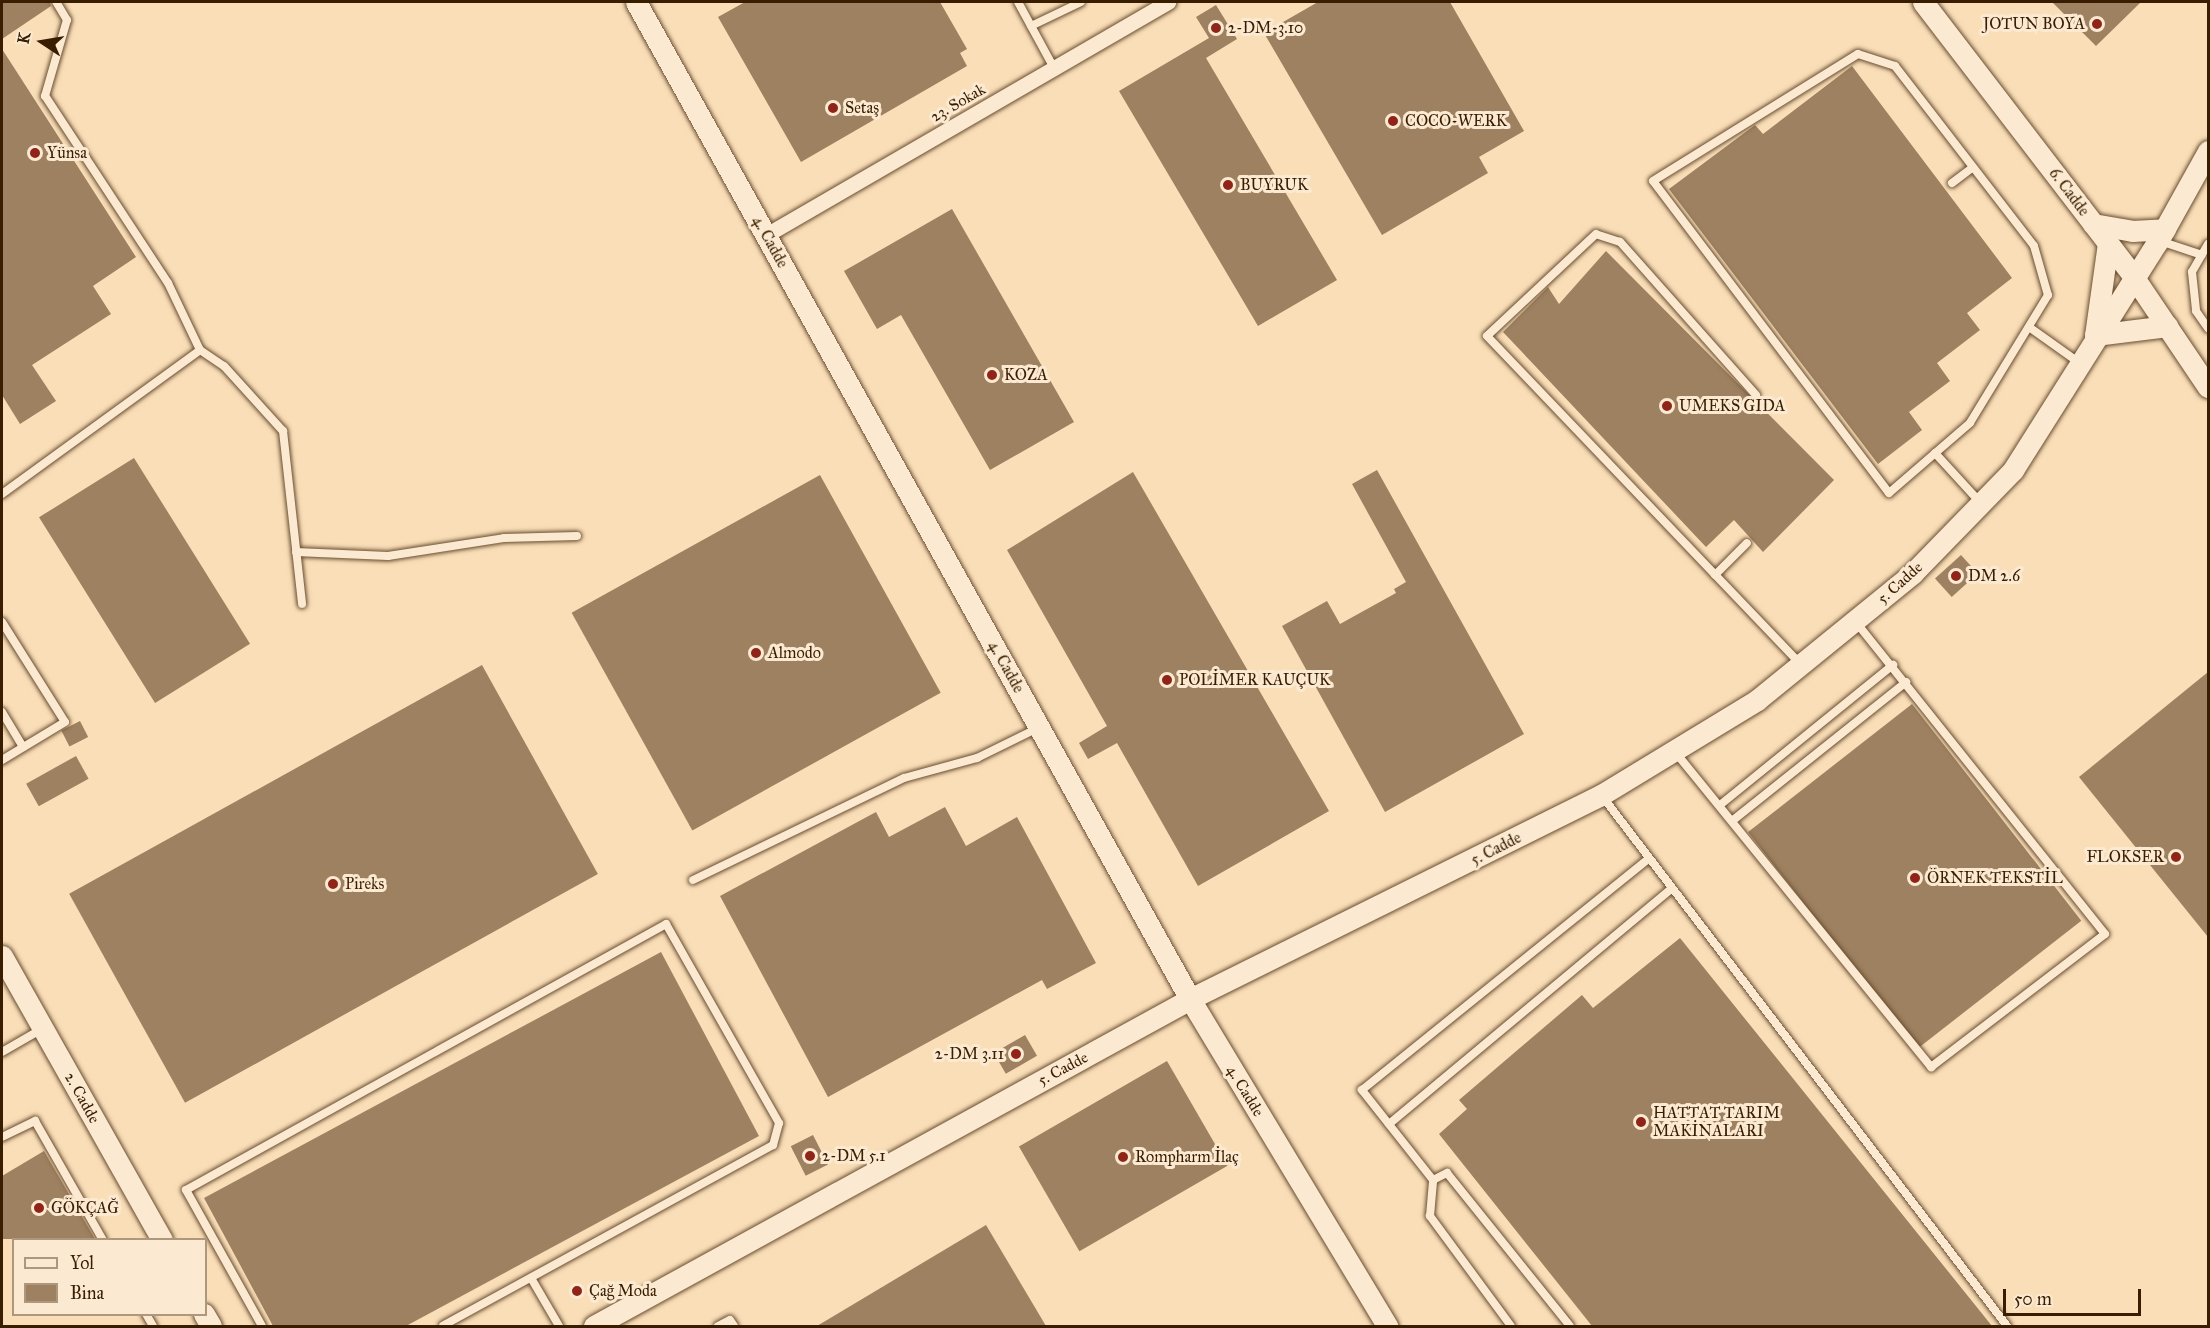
<!DOCTYPE html>
<html>
<head>
<meta charset="utf-8">
<style>
  body { margin:0 }
  #map { position:relative; width:2210px; height:1328px; overflow:hidden; background:#f9deb8; font-family:"IM FELL Great Primer",serif }
  div>[style] { position:absolute }
  .building>* { inset:0; background:#9d8160; transform-origin:0 0 }
  .roads { filter:drop-shadow(0 0 2px #694d2f) drop-shadow(0 0 2px #694d2f) }
  .lane>* { height:8px; margin:-4px; padding:0 4px; transform-origin:4px; border-radius:4px; background:#fbead1 }
  .street>* { height:15px; margin:-7.5px; padding:0 7.5px; transform-origin:7.5px; border-radius:7.5px; background:#fbead1 }
  .secondary>* { height:21px; margin:-10.5px; padding:0 10.5px; transform-origin:10.5px; border-radius:10.5px; background:#fbead1 }
  .dots>* { width:16px; height:16px; translate:-50% -50%; box-sizing:border-box; border:3px solid #fbead1; border-radius:50% }
  span { translate:-50% -50%; white-space:nowrap; text-align:center; line-height:1.15; -webkit-text-stroke:6px #fbead1; paint-order:stroke }
  .poi-label { font-size:16px; color:#391d01 }
  .right { translate:-100% -50%; text-align:right }
  .left { translate:0 -50%; text-align:left }
  .street-label { font-size:16px; color:#391d01 }
  .frame { position:absolute; inset:0; border:3px solid #391d01; pointer-events:none }
  .legend { position:absolute; left:12px; top:1238px; width:195px; height:78px; box-sizing:border-box; background:#fbead1; border:2px solid #ad987e; margin:0; padding:8px 10px; list-style:none; font-size:18px; color:#391d01 }
  .legend li { display:flex; align-items:center; gap:12px; height:30px }
  .legend b { width:30px; border:2px solid #ad987e }
  .north { position:absolute; left:12px; top:12px; width:60px; height:60px; -webkit-text-stroke:4px #fbead1; paint-order:stroke; rotate:282deg; font-size:16px; font-weight:700; line-height:24px; text-align:center; color:#391d01 }
  .north::after { content:''; display:block; margin:auto; width:21px; height:27px; background:#391d01; clip-path:polygon(50% 0,100% 100%,50% 72%,0 100%) }
  .scale { position:absolute; left:2003px; top:1289px; width:138px; height:27px; box-sizing:border-box; border:3px solid #391d01; border-top:0; padding-left:8px; font-size:18px; line-height:21px; white-space:nowrap; color:#391d01; -webkit-text-stroke:4px #fbead1; paint-order:stroke }
</style>
</head>
<body>
<div id="map">
  <div class="building">
    <div style="clip-path:polygon(2px 2px,50px 2px,51px 6px,2px 39px)"></div>
    <div style="clip-path:polygon(745px 2px,940px 2px,967px 49px,960px 53px,967px 66px,801px 162px,718px 17px)"></div>
    <div style="clip-path:polygon(1318px 2px,1450px 2px,1524px 131px,1479px 157px,1488px 173px,1382px 235px,1264px 33px)"></div>
    <div style="clip-path:polygon(2052px 2px,2141px 2px,2096px 46px)"></div>
    <div style="clip-path:polygon(1216px 5px,1237px 39px,1206px 58px,1337px 280px,1258px 326px,1119px 91px,1209px 38px,1196px 17px)"></div>
    <div style="clip-path:polygon(2px 49px,136px 257px,93px 286px,111px 314px,32px 365px,56px 401px,20px 424px,2px 395px)"></div>
    <div style="clip-path:polygon(1852px 66px,2012px 278px,1967px 313px,1980px 330px,1937px 363px,1950px 381px,1909px 412px,1922px 430px,1878px 464px,1669px 189px,1755px 125px,1763px 134px)"></div>
    <div style="clip-path:polygon(952px 209px,1074px 422px,990px 470px,901px 315px,877px 329px,844px 271px)"></div>
    <div style="clip-path:polygon(1606px 251px,1834px 480px,1763px 552px,1734px 520px,1706px 547px,1503px 332px,1548px 287px,1559px 304px)"></div>
    <div style="left:134px;top:458px;width:219px;height:112px;rotate:58deg"></div>
    <div style="clip-path:polygon(1377px 470px,1524px 734px,1385px 812px,1282px 626px,1327px 601px,1340px 624px,1396px 593px,1394px 589px,1406px 582px,1352px 484px)"></div>
    <div style="clip-path:polygon(1133px 472px,1329px 811px,1198px 886px,1117px 743px,1088px 759px,1079px 743px,1107px 726px,1007px 550px)"></div>
    <div style="left:820px;top:475px;width:249px;height:284px;rotate:61deg"></div>
    <div style="left:1961px;top:555px;width:25px;height:35px;rotate:48deg"></div>
    <div style="left:482px;top:665px;width:239px;height:472px;rotate:61deg"></div>
    <div style="clip-path:polygon(2208px 672px,2208px 937px,2079px 777px)"></div>
    <div style="left:1912px;top:704px;width:275px;height:208px;rotate:52deg"></div>
    <div style="left:80px;top:721px;width:18px;height:21px;rotate:63deg"></div>
    <div style="left:76px;top:756px;width:26px;height:57px;rotate:61deg"></div>
    <div style="clip-path:polygon(945px 807px,966px 846px,1017px 817px,1096px 963px,1047px 989px,1042px 980px,828px 1097px,720px 896px,876px 812px,889px 837px)"></div>
    <div style="clip-path:polygon(1680px 938px,1992px 1326px,1592px 1326px,1439px 1134px,1467px 1109px,1459px 1100px,1582px 995px,1593px 1008px)"></div>
    <div style="clip-path:polygon(661px 952px,759px 1136px,406px 1326px,273px 1326px,204px 1198px)"></div>
    <div style="left:1025px;top:1035px;width:24px;height:36px;rotate:60deg"></div>
    <div style="left:1167px;top:1061px;width:121px;height:171px;rotate:60deg"></div>
    <div style="left:813px;top:1135px;width:33px;height:25px;rotate:63deg"></div>
    <div style="clip-path:polygon(44px 1151px,95px 1239px,2px 1239px,2px 1176px)"></div>
    <div style="clip-path:polygon(986px 1225px,1046px 1326px,817px 1326px)"></div>
  </div>
  <div class="roads">
    <div class="lane">
      <div style="left:1018px;top:2px;width:75px;rotate:61.4deg"></div>
      <div style="left:1031px;top:26px;width:55px;rotate:-25.6deg"></div>
      <div style="left:1858px;top:54px;width:39px;rotate:18deg"></div>
      <div style="left:1895px;top:66px;width:227px;rotate:52.3deg"></div>
      <div style="left:2034px;top:246px;width:51px;rotate:74.1deg"></div>
      <div style="left:2048px;top:295px;width:150px;rotate:121.4deg"></div>
      <div style="left:1970px;top:423px;width:107px;rotate:139.2deg"></div>
      <div style="left:1889px;top:493px;width:391px;rotate:-127.1deg"></div>
      <div style="left:1653px;top:181px;width:241px;rotate:-31.8deg"></div>
      <div style="left:1952px;top:183px;width:26px;rotate:-37deg"></div>
      <div style="left:2160px;top:241px;width:44px;rotate:18.4deg"></div>
      <div style="left:2208px;top:244px;width:32px;rotate:120deg"></div>
      <div style="left:2192px;top:272px;width:39px;rotate:84deg"></div>
      <div style="left:2196px;top:311px;width:21px;rotate:55deg"></div>
      <div style="left:2029px;top:327px;width:60px;rotate:35.5deg"></div>
      <div style="left:200px;top:350px;width:29px;rotate:34deg"></div>
      <div style="left:224px;top:366px;width:88px;rotate:47.8deg"></div>
      <div style="left:283px;top:431px;width:174px;rotate:83.7deg"></div>
      <div style="left:1756px;top:395px;width:205px;rotate:-131.6deg"></div>
      <div style="left:1620px;top:242px;width:25px;rotate:-162deg"></div>
      <div style="left:1596px;top:234px;width:149px;rotate:136.9deg"></div>
      <div style="left:1487px;top:336px;width:453px;rotate:46.3deg"></div>
      <div style="left:1935px;top:453px;width:65px;rotate:47.5deg"></div>
      <div style="left:2px;top:494px;width:245px;rotate:-36deg"></div>
      <div style="left:200px;top:350px;width:74px;rotate:-115.5deg"></div>
      <div style="left:168px;top:283px;width:224px;rotate:-123.3deg"></div>
      <div style="left:45px;top:96px;width:79px;rotate:-73.9deg"></div>
      <div style="left:67px;top:20px;width:21px;rotate:-121deg"></div>
      <div style="left:296px;top:552px;width:92px;rotate:2.5deg"></div>
      <div style="left:388px;top:556px;width:117px;rotate:-8.8deg"></div>
      <div style="left:504px;top:538px;width:73px;rotate:-1.6deg"></div>
      <div style="left:1715px;top:575px;width:45px;rotate:-45deg"></div>
      <div style="left:2px;top:622px;width:118px;rotate:57.8deg"></div>
      <div style="left:65px;top:722px;width:74px;rotate:148.9deg"></div>
      <div style="left:2px;top:712px;width:41px;rotate:59deg"></div>
      <div style="left:1676px;top:753px;width:405px;rotate:50.9deg"></div>
      <div style="left:1931px;top:1067px;width:219px;rotate:-37.4deg"></div>
      <div style="left:2105px;top:934px;width:399px;rotate:-128.6deg"></div>
      <div style="left:1602px;top:796px;width:667px;rotate:52.61deg"></div>
      <div style="left:1720px;top:805px;width:223px;rotate:-39deg"></div>
      <div style="left:1732px;top:821px;width:223px;rotate:-38.6deg"></div>
      <div style="left:693px;top:880px;width:234px;rotate:-25.8deg"></div>
      <div style="left:904px;top:778px;width:76px;rotate:-15.3deg"></div>
      <div style="left:977px;top:758px;width:68px;rotate:-26.2deg"></div>
      <div style="left:2px;top:1052px;width:46px;rotate:-29.9deg"></div>
      <div style="left:1389px;top:1124px;width:368px;rotate:-39.8deg"></div>
      <div style="left:2px;top:1137px;width:37px;rotate:-26deg"></div>
      <div style="left:35px;top:1121px;width:137px;rotate:60.3deg"></div>
      <div style="left:1433px;top:1180px;width:16px;rotate:-27deg"></div>
      <div style="left:1447px;top:1173px;width:196px;rotate:51.2deg"></div>
      <div style="left:531px;top:1278px;width:56px;rotate:59.7deg"></div>
      <div style="left:146px;top:1314px;width:14px;rotate:60deg"></div>
      <div style="left:262px;top:1326px;width:156px;rotate:-119.2deg"></div>
      <div style="left:186px;top:1190px;width:549px;rotate:-28.99deg"></div>
      <div style="left:666px;top:924px;width:229px;rotate:60.4deg"></div>
      <div style="left:779px;top:1123px;width:23px;rotate:105deg"></div>
      <div style="left:773px;top:1145px;width:376px;rotate:151.3deg"></div>
      <div style="left:718px;top:1326px;width:13px;rotate:-27deg"></div>
      <div style="left:730px;top:1320px;width:7px;rotate:56deg"></div>
      <div style="left:1511px;top:1326px;width:137px;rotate:-126.4deg"></div>
      <div style="left:1430px;top:1216px;width:36px;rotate:-85deg"></div>
      <div style="left:1433px;top:1180px;width:115px;rotate:-128.3deg"></div>
      <div style="left:1362px;top:1090px;width:368px;rotate:-38.9deg"></div>
    </div>
    <div class="street">
      <div style="left:766px;top:235px;width:465px;rotate:-30.1deg"></div>
    </div>
    <div class="secondary">
      <div style="left:636px;top:2px;width:1141px;rotate:60.94deg"></div>
      <div style="left:1190px;top:999px;width:382px;rotate:58.9deg"></div>
      <div style="left:1923px;top:2px;width:345px;rotate:52.5deg"></div>
      <div style="left:2133px;top:276px;width:134px;rotate:56deg"></div>
      <div style="left:2093px;top:224px;width:40px;rotate:10deg"></div>
      <div style="left:2132px;top:231px;width:33px;rotate:-3deg"></div>
      <div style="left:2108px;top:243px;width:93px;rotate:98deg"></div>
      <div style="left:2095px;top:335px;width:73px;rotate:-7.1deg"></div>
      <div style="left:2px;top:956px;width:326px;rotate:60.6deg"></div>
      <div style="left:204px;top:1314px;width:14px;rotate:60deg"></div>
      <div style="left:594px;top:1326px;width:680px;rotate:-28.75deg"></div>
      <div style="left:1190px;top:999px;width:459px;rotate:-26.4deg"></div>
      <div style="left:1601px;top:795px;width:183px;rotate:-31.3deg"></div>
      <div style="left:1757px;top:700px;width:201px;rotate:-39.1deg"></div>
      <div style="left:1913px;top:573px;width:144px;rotate:-45.8deg"></div>
      <div style="left:2013px;top:470px;width:271px;rotate:-57.7deg"></div>
      <div style="left:2158px;top:241px;width:103px;rotate:-60.9deg"></div>
    </div>
  </div>
  <div class="dots">
    <div style="left:2097px;top:24px;background:#8f2418"></div>
    <div style="left:1216px;top:28px;background:#8f2418"></div>
    <div style="left:833px;top:108px;background:#8f2418"></div>
    <div style="left:1393px;top:121px;background:#8f2418"></div>
    <div style="left:35px;top:153px;background:#8f2418"></div>
    <div style="left:1228px;top:185px;background:#8f2418"></div>
    <div style="left:992px;top:375px;background:#8f2418"></div>
    <div style="left:1667px;top:406px;background:#8f2418"></div>
    <div style="left:1956px;top:576px;background:#8f2418"></div>
    <div style="left:756px;top:653px;background:#8f2418"></div>
    <div style="left:1167px;top:680px;background:#8f2418"></div>
    <div style="left:2176px;top:857px;background:#8f2418"></div>
    <div style="left:1915px;top:878px;background:#8f2418"></div>
    <div style="left:333px;top:884px;background:#8f2418"></div>
    <div style="left:1016px;top:1054px;background:#8f2418"></div>
    <div style="left:1641px;top:1122px;background:#8f2418"></div>
    <div style="left:810px;top:1156px;background:#8f2418"></div>
    <div style="left:1123px;top:1157px;background:#8f2418"></div>
    <div style="left:39px;top:1208px;background:#8f2418"></div>
    <div style="left:577px;top:1291px;background:#8f2418"></div>
  </div>
  <div class="poi-label">
    <span class="right" style="left:2085px;top:24px">JOTUN BOYA</span>
    <span class="left" style="left:1228px;top:28px">2-DM-3.10</span>
    <span class="left" style="left:845px;top:108px">Setaş</span>
    <span class="left" style="left:1405px;top:121px">COCO-WERK</span>
    <span class="left" style="left:47px;top:153px">Yünsa</span>
    <span class="left" style="left:1240px;top:185px">BUYRUK</span>
    <span class="left" style="left:1004px;top:375px">KOZA</span>
    <span class="left" style="left:1679px;top:406px">UMEKS GIDA</span>
    <span class="left" style="left:1968px;top:576px">DM 2.6</span>
    <span class="left" style="left:768px;top:653px">Almodo</span>
    <span class="left" style="left:1179px;top:680px">POLİMER KAUÇUK</span>
    <span class="right" style="left:2164px;top:857px">FLOKSER</span>
    <span class="left" style="left:1927px;top:878px">ÖRNEK TEKSTİL</span>
    <span class="left" style="left:345px;top:884px">Pireks</span>
    <span class="right" style="left:1004px;top:1054px">2-DM 3.11</span>
    <span class="left" style="left:1653px;top:1122px">HATTAT TARIM<br>MAKİNALARI</span>
    <span class="left" style="left:822px;top:1156px">2-DM 5.1</span>
    <span class="left" style="left:1135px;top:1157px">Rompharm İlaç</span>
    <span class="left" style="left:51px;top:1208px">GÖKÇAĞ</span>
    <span class="left" style="left:589px;top:1291px">Çağ Moda</span>
  </div>
  <div class="street-label">
    <span style="left:958px;top:103px;rotate:-30deg">23. Sokak</span>
    <span style="left:2069px;top:192px;rotate:53deg">6. Cadde</span>
    <span style="left:770px;top:242px;rotate:61deg">4. Cadde</span>
    <span style="left:1900px;top:583px;rotate:-42deg">5. Cadde</span>
    <span style="left:1006px;top:667px;rotate:61deg">4. Cadde</span>
    <span style="left:1496px;top:849px;rotate:-27deg">5. Cadde</span>
    <span style="left:1063px;top:1069px;rotate:-28deg">5. Cadde</span>
    <span style="left:1245px;top:1091px;rotate:59deg">4. Cadde</span>
    <span style="left:82px;top:1098px;rotate:61deg">2. Cadde</span>
  </div>
  <div class="frame"></div>
  <ul class="legend">
  <li><b style="height:8px;background:#fbead1"></b>Yol</li>
  <li><b style="height:16px;background:#9d8160"></b>Bina</li>
  </ul>
  <div class="north">K</div>
  <div class="scale">50 m</div>
</div>
</body>
</html>
